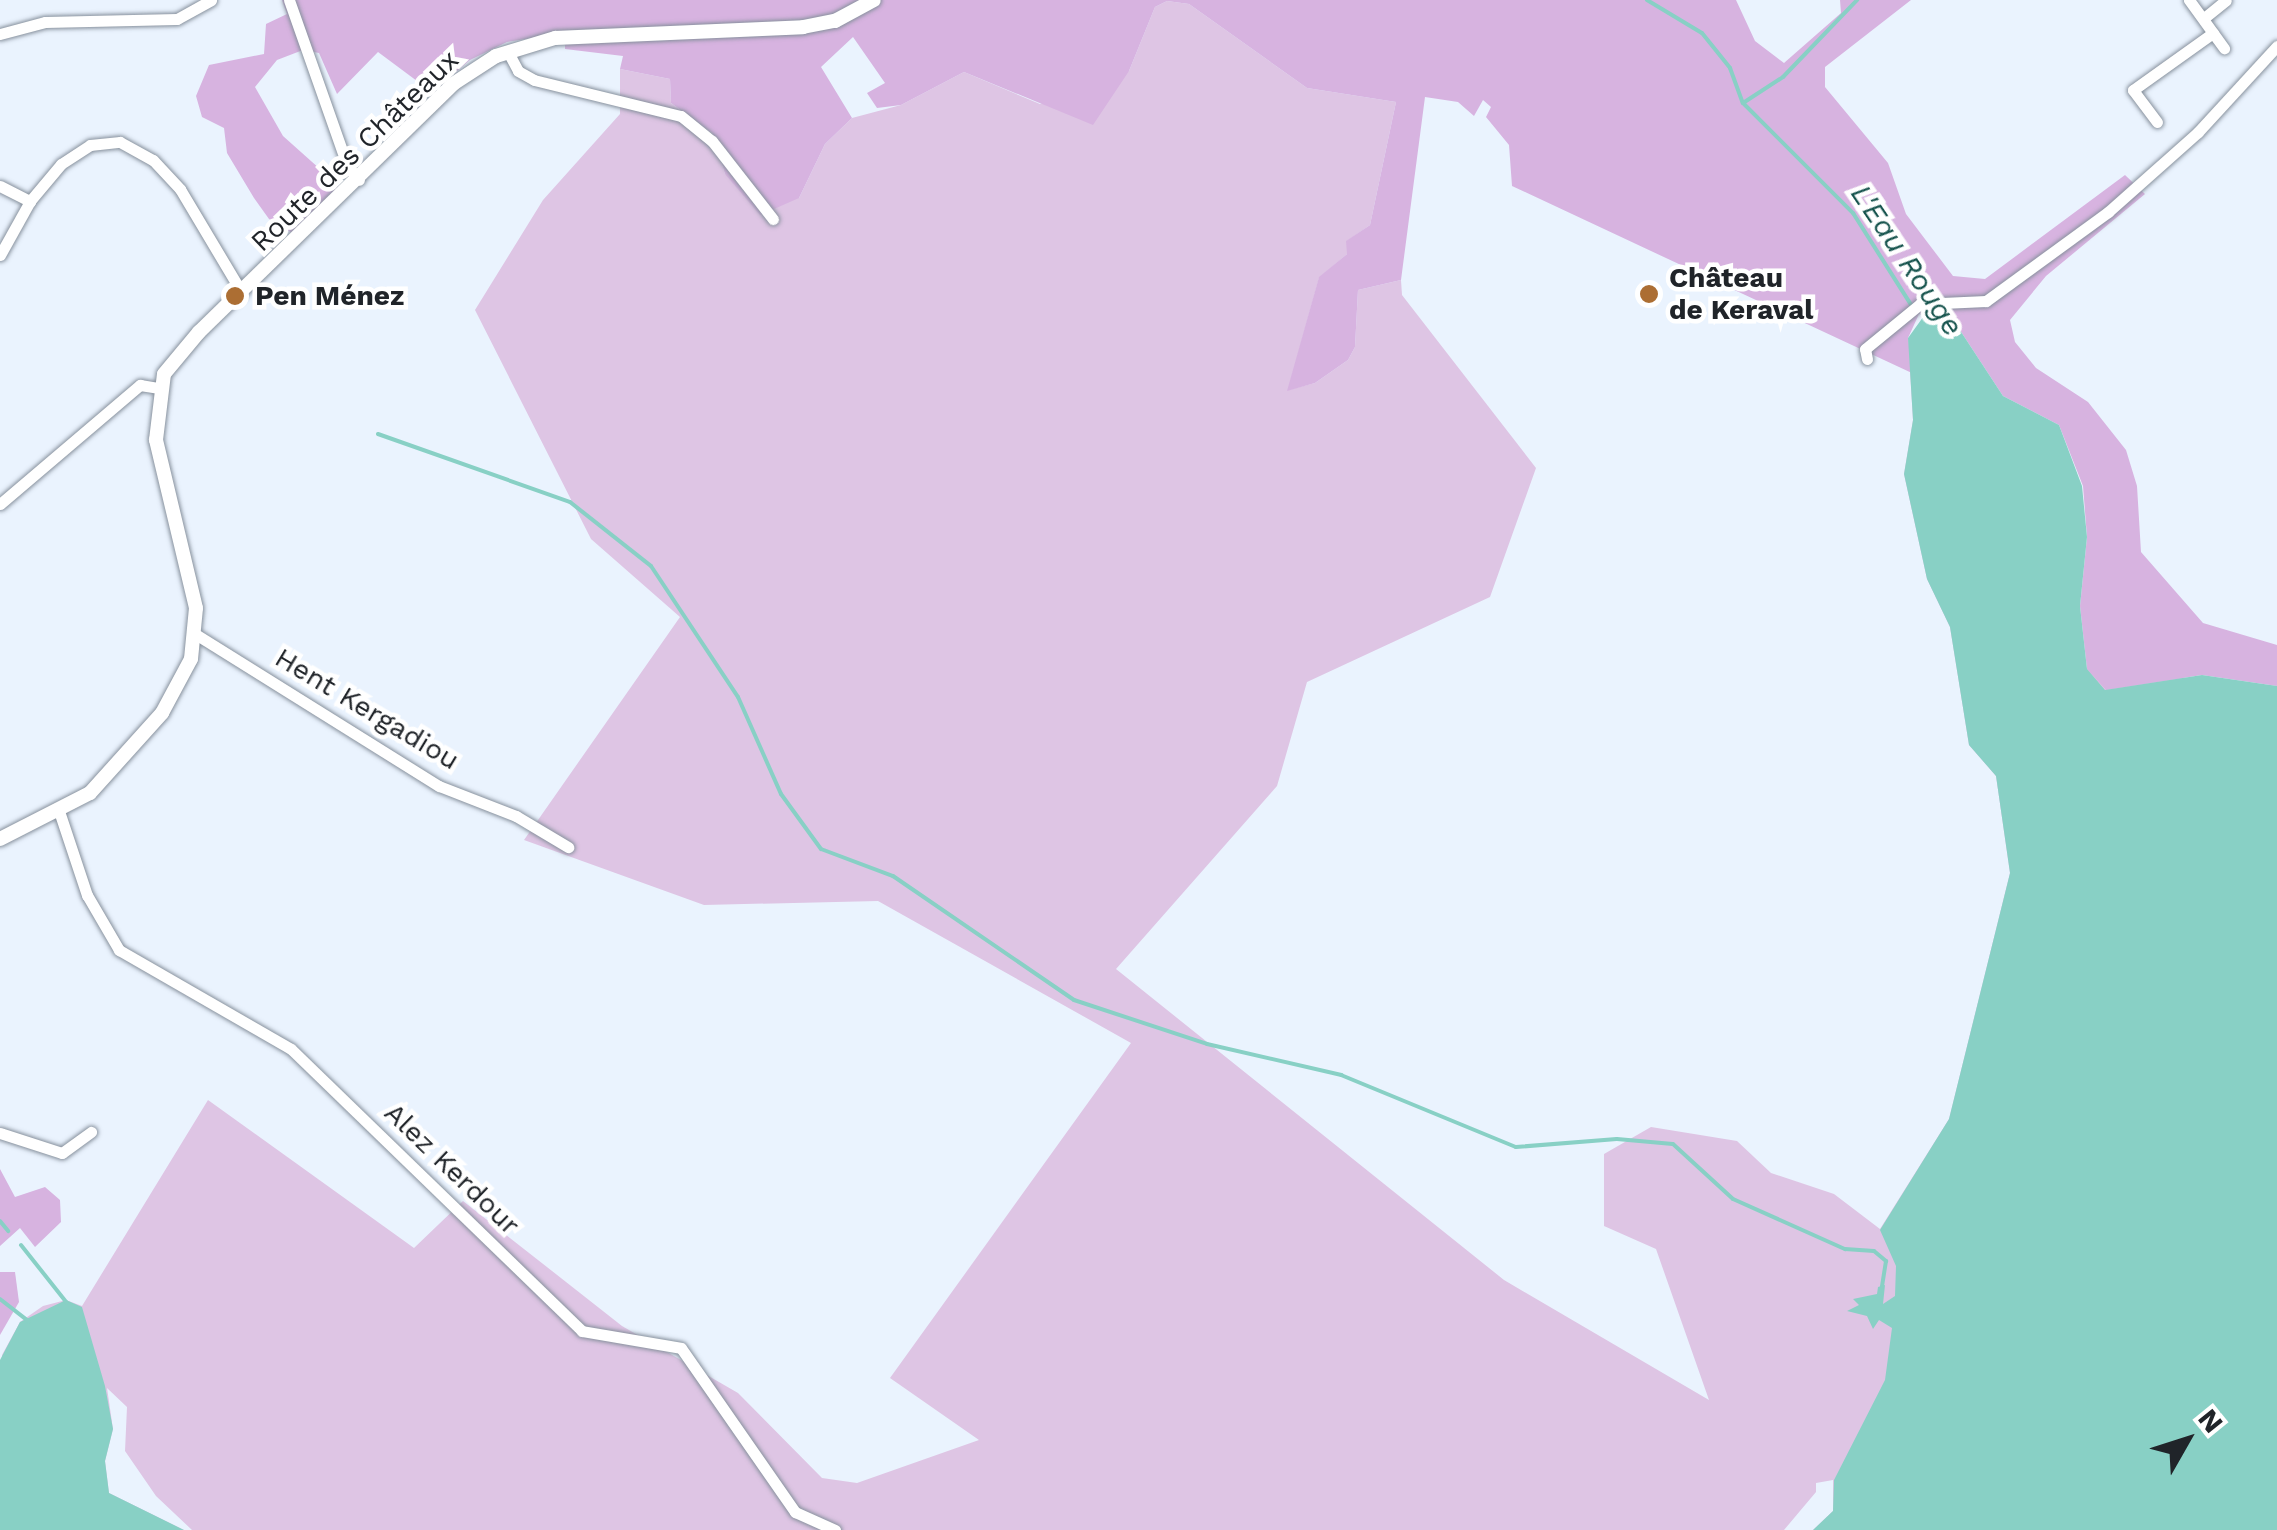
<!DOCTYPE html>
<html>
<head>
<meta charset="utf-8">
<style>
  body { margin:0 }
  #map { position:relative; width:2277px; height:1530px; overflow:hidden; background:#eaf3fe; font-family:"Work Sans",sans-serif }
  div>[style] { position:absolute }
  .green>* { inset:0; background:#dec5e4 }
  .forest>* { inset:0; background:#d7b3e0 }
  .water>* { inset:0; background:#88d0c5 }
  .stream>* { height:4px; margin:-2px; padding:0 2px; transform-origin:2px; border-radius:2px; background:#88d0c5 }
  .roads { filter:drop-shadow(0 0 2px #87919d) drop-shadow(0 0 2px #87919d) }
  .minor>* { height:11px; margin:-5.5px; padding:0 5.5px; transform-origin:5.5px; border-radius:5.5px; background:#fff }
  .tertiary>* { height:14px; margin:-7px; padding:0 7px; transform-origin:7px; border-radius:7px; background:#fff }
  .dots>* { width:28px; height:28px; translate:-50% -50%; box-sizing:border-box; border:5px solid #fff; border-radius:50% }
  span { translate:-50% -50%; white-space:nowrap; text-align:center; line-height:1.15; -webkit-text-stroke:9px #fff; paint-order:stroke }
  .street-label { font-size:28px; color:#202429 }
  .poi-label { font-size:28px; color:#202429; font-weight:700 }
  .left { translate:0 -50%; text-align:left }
  .water-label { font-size:30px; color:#17544e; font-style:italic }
  .north { position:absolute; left:2137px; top:1390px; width:100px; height:100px; -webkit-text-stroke:8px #fff; paint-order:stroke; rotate:51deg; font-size:28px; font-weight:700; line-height:40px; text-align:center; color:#202429 }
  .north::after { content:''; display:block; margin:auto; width:35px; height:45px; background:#202429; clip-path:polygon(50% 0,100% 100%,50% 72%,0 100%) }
</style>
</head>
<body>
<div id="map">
  <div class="green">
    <div style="clip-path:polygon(1167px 1px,1189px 4px,1307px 88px,1396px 102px,1370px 225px,1347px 241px,1347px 254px,1319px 278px,1288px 390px,1315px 383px,1348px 360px,1355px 347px,1358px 290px,1401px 280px,1402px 295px,1536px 468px,1490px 597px,1307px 682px,1277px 786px,1116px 969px,1504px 1280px,1709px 1400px,1656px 1249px,1604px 1226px,1604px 1154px,1651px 1127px,1737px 1141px,1771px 1173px,1834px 1194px,1880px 1229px,1949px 1119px,2010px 873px,1996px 776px,1969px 745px,1950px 627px,1927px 579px,1904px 474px,1913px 420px,1908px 338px,2087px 669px,2277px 686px,2277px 1530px,1813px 1530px,1833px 1511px,1833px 1480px,1816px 1483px,1816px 1492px,1784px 1530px,192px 1530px,156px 1496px,125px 1451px,127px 1407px,107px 1388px,113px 1429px,105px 1461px,109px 1493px,184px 1530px,0 1530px,2px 1355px,20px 1322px,43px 1306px,66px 1300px,82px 1306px,208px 1100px,414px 1248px,463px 1201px,622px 1326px,738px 1393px,822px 1478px,857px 1483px,979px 1440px,890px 1378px,1131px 1043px,878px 901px,704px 905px,524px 840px,680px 617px,591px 539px,475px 310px,543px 200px,620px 114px,620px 69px,670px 79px,671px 103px,712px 133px,725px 174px,799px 198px,825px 144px,852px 118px,901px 105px,964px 72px,1040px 104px,1129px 71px,1155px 7px)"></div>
  </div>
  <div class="forest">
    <div style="clip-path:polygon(282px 0,1736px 0,1755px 41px,1784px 63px,1841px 13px,1840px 0,1911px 0,1825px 67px,1825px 87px,1888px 163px,1906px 214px,1953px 276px,1985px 279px,2125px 175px,2145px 194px,2046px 276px,2010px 320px,2015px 342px,2036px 368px,2088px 402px,2126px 450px,2137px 486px,2141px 552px,2203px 623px,2277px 645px,2277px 686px,2202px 675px,2106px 690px,2087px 669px,2080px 606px,2087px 537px,2083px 486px,2059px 425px,2003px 396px,1952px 318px,1919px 314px,1908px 338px,1914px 374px,1512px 186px,1509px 145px,1486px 117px,1491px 107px,1483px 100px,1474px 116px,1458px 102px,1425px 97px,1401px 280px,1358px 290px,1355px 347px,1348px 360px,1315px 383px,1287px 391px,1319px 277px,1347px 254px,1346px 241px,1370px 225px,1396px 102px,1307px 88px,1189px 4px,1167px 1px,1155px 7px,1129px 71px,1093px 125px,964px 72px,901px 105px,877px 108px,867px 93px,885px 83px,853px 37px,821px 67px,852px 118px,825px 144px,799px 198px,760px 215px,725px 174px,712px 133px,671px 103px,670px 79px,620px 69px,623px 56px,565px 49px,565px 33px,507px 42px,470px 60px,425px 98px,421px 84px,378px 52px,337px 94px,319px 53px,303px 50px,277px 60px,255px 87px,283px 136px,339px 186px,292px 233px,269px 219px,254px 198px,227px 153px,224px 128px,202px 117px,196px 96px,209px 65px,264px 54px,266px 24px,287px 14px)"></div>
    <div style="clip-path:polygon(0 1169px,15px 1197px,45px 1187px,60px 1200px,61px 1222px,35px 1247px,20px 1228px,0 1246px)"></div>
    <div style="clip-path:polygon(0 1272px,15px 1272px,19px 1302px,0 1335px)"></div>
  </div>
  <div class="water">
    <div style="clip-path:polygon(1926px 313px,1952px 318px,2003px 396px,2059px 425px,2082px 486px,2087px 537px,2080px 606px,2087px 669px,2105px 690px,2202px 675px,2277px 686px,2277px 1530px,1813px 1530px,1833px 1511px,1834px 1480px,1885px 1380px,1892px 1328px,1879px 1320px,1873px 1329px,1867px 1316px,1847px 1311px,1859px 1305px,1853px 1299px,1877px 1294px,1878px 1287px,1885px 1285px,1883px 1304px,1895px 1296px,1896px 1266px,1880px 1230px,1949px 1119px,2010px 873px,1996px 776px,1969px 745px,1950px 627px,1927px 579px,1904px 474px,1913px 420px,1908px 338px)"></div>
    <div style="clip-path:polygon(66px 1300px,82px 1307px,105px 1386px,113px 1429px,105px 1461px,109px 1493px,184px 1530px,0 1530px,0 1360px,20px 1322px)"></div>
  </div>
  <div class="stream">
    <div style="left:1647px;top:0;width:64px;rotate:31deg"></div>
    <div style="left:1702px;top:33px;width:45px;rotate:51.3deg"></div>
    <div style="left:1730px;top:68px;width:37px;rotate:70deg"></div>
    <div style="left:1743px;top:103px;width:156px;rotate:45deg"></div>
    <div style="left:1853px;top:213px;width:112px;rotate:57.7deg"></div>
    <div style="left:1743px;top:103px;width:48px;rotate:-33deg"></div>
    <div style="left:1783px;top:77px;width:107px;rotate:-46.1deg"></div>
    <div style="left:378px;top:434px;width:204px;rotate:19.5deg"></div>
    <div style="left:570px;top:502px;width:103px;rotate:38.3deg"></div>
    <div style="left:651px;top:566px;width:157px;rotate:56.4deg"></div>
    <div style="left:738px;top:697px;width:106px;rotate:66.1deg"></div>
    <div style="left:781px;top:794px;width:68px;rotate:54deg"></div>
    <div style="left:821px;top:849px;width:77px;rotate:20.6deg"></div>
    <div style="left:893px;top:876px;width:219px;rotate:34.4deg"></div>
    <div style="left:1074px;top:1000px;width:140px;rotate:18.3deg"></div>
    <div style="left:1207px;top:1044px;width:138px;rotate:13deg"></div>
    <div style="left:1341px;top:1075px;width:189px;rotate:22.4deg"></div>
    <div style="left:1516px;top:1147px;width:101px;rotate:-4.5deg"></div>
    <div style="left:1617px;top:1139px;width:56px;rotate:5.1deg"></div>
    <div style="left:1673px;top:1144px;width:81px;rotate:42.5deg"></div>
    <div style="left:1733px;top:1199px;width:123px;rotate:24.1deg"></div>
    <div style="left:1845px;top:1249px;width:29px;rotate:4deg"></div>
    <div style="left:1874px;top:1251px;width:16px;rotate:40deg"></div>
    <div style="left:1886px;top:1261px;width:30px;rotate:99deg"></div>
    <div style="left:0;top:1221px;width:13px;rotate:51deg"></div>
    <div style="left:21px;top:1245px;width:74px;rotate:51.6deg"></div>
    <div style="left:0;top:1299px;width:36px;rotate:38deg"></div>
  </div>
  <div class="roads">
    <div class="minor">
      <div style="left:289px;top:0;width:175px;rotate:70.6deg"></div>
      <div style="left:347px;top:165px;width:19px;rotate:51deg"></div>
      <div style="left:2204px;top:18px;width:28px;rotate:-39deg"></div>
      <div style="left:2213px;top:33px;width:19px;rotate:54deg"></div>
      <div style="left:0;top:34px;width:47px;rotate:-14.9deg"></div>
      <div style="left:45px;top:22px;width:132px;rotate:-1.3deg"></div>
      <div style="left:177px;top:19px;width:39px;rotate:-29deg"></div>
      <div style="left:508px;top:52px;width:21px;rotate:62deg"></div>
      <div style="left:518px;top:71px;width:18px;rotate:29deg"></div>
      <div style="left:534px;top:80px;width:151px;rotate:13.8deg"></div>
      <div style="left:681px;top:116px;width:40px;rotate:39deg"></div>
      <div style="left:712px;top:141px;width:99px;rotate:52deg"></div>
      <div style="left:2157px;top:122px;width:40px;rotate:-127deg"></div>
      <div style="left:2133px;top:90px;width:98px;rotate:-35.5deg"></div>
      <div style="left:2213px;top:33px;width:41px;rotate:-126deg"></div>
      <div style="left:0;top:186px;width:34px;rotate:27deg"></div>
      <div style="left:0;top:255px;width:62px;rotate:-60.9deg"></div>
      <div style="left:30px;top:201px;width:48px;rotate:-50deg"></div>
      <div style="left:61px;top:164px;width:35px;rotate:-33deg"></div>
      <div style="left:90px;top:145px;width:30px;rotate:-6deg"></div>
      <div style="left:120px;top:142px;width:38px;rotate:29deg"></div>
      <div style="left:153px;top:160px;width:40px;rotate:47deg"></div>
      <div style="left:180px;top:189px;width:121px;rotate:59.2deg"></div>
      <div style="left:1867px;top:359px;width:10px;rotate:-101deg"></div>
      <div style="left:1865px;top:349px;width:71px;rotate:-39.3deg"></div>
      <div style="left:1920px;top:304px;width:66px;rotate:-2.6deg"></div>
      <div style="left:1986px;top:301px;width:151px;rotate:-36.1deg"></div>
      <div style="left:2108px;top:212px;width:120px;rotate:-41.6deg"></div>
      <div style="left:2198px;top:132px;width:117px;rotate:-47.4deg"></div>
      <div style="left:0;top:504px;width:184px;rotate:-40.4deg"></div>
      <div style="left:140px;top:385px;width:18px;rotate:9deg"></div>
      <div style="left:197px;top:635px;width:285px;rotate:32deg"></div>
      <div style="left:439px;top:786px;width:83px;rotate:21.3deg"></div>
      <div style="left:516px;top:816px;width:61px;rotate:30.8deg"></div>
      <div style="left:59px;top:811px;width:89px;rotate:71.6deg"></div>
      <div style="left:87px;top:895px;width:64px;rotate:59.8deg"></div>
      <div style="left:119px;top:950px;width:198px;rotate:29.9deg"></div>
      <div style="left:291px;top:1049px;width:405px;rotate:44.1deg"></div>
      <div style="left:582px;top:1331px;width:100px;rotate:9.7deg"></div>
      <div style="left:681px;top:1348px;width:200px;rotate:55.2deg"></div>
      <div style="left:795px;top:1512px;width:44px;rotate:24.2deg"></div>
      <div style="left:0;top:1133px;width:65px;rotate:17.9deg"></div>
      <div style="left:62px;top:1153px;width:36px;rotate:-36deg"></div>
    </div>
    <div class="tertiary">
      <div style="left:0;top:839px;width:101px;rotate:-27.1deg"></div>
      <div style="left:90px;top:793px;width:108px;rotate:-48deg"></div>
      <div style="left:162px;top:713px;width:61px;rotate:-61.8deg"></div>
      <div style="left:191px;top:659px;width:51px;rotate:-84.4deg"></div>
      <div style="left:196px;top:608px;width:173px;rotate:-103.4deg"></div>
      <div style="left:156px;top:440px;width:66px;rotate:-83.1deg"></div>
      <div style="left:164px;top:374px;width:55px;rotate:-50.2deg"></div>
      <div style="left:199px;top:332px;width:355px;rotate:-44.3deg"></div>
      <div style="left:453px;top:84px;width:51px;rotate:-33.1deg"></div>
      <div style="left:496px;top:56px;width:62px;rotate:-17deg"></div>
      <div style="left:555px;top:38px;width:248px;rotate:-2.5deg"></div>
      <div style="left:803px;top:27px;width:33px;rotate:-11deg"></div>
      <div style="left:835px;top:21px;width:44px;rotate:-28.3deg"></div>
    </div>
  </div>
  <div class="dots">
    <div style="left:1649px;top:294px;background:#ac6e33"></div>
    <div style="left:235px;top:296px;background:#ac6e33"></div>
  </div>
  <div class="street-label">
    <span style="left:355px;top:151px;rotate:-44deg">Route des Châteaux</span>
    <span style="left:367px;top:709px;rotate:31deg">Hent Kergadiou</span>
    <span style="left:452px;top:1169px;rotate:44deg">Alez Kerdour</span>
  </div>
  <div class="poi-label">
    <span class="left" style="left:1669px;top:294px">Château<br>de Keraval</span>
    <span class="left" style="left:255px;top:296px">Pen Ménez</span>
  </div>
  <div class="water-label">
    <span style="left:1907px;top:260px;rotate:56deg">L'Eau Rouge</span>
  </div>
  <div class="north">N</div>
</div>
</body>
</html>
